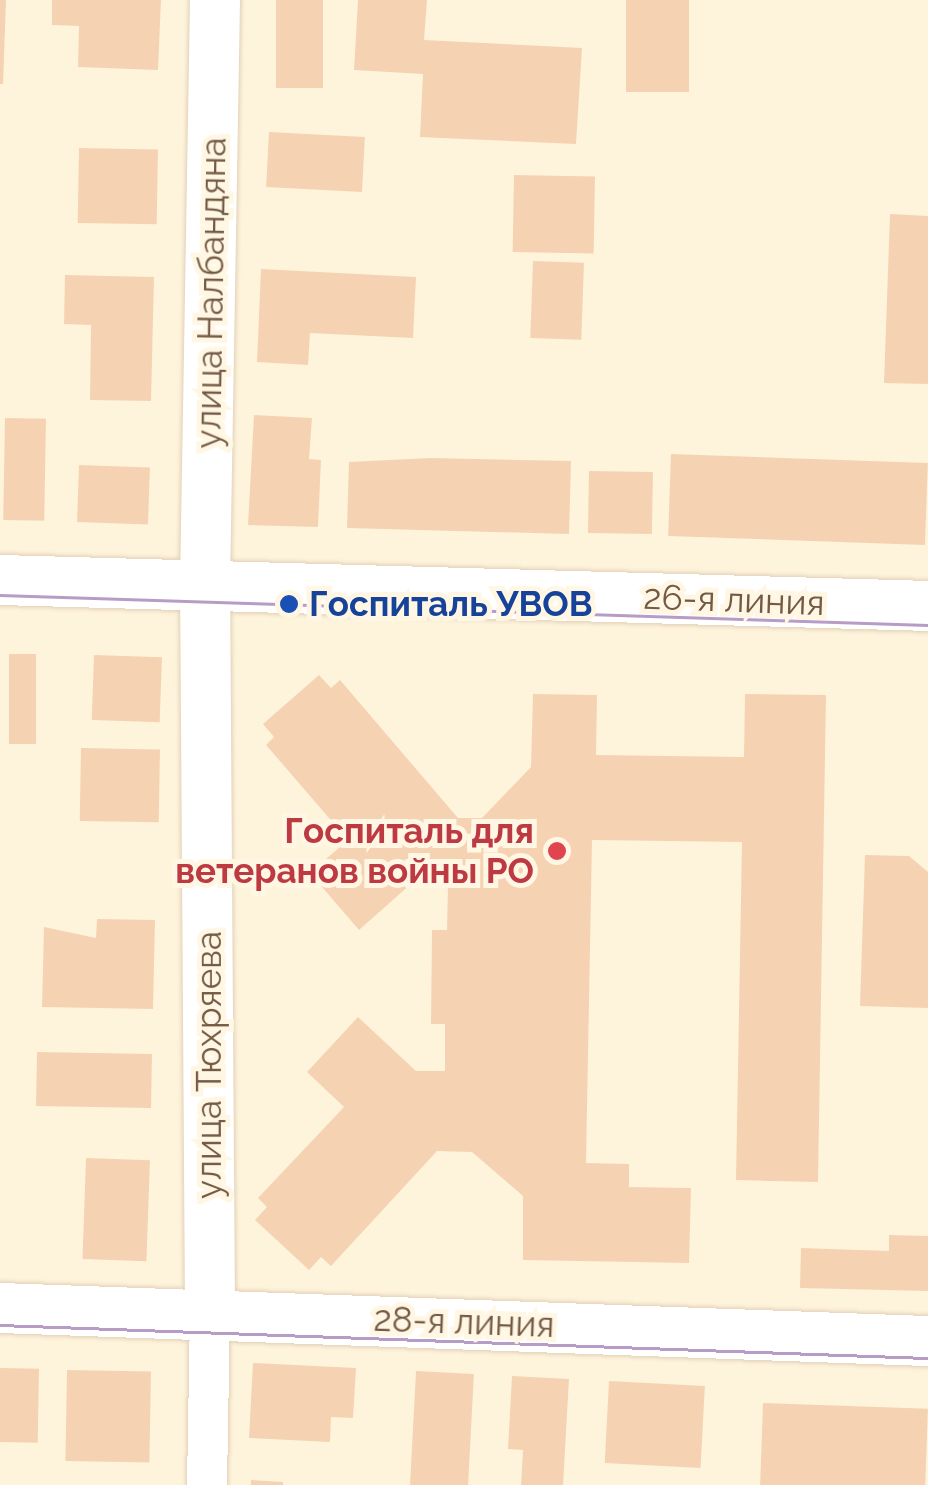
<!DOCTYPE html>
<html>
<head>
<meta charset="utf-8">
<style>
  body { margin:0 }
  #map { position:relative; width:928px; height:1485px; overflow:hidden; background:#fef4dc; font-family:Raleway,sans-serif }
  div>[style] { position:absolute }
  .building>* { inset:0; background:#f5d3b2; transform-origin:0 0 }
  .roads { filter:drop-shadow(0 0 2px #e2d0b8) drop-shadow(0 0 2px #e2d0b8) }
  .minor>* { height:40px; margin:-20px; padding:0 20px; transform-origin:20px; border-radius:20px; background:#fff }
  .tertiary>* { height:50px; margin:-25px; padding:0 25px; transform-origin:25px; border-radius:25px; background:#fff }
  .tram>* { height:2.5px; margin:-1.25px; padding:0 1.25px; transform-origin:1.25px; border-radius:1.25px; background:#b79cc6 }
  .dots>* { width:28px; height:28px; translate:-50% -50%; box-sizing:border-box; border:5px solid #fff7e4; border-radius:50% }
  span { translate:-50% -50%; white-space:nowrap; text-align:center; line-height:1.15; -webkit-text-stroke:10px #fff7e4; paint-order:stroke }
  .street-label { font-size:35px; color:#745a44 }
  .transit-label { font-size:35px; color:#164399; font-weight:700 }
  .left { translate:0 -50%; text-align:left }
  .health-label { font-size:35px; color:#be3a42; font-weight:700 }
  .right { translate:-100% -50%; text-align:right }
</style>
</head>
<body>
<div id="map">
  <div class="building">
    <div style="clip-path:polygon(0 0,6px 0,3px 84px,0 84px)"></div>
    <div style="clip-path:polygon(52px 0,161px 0,158px 70px,78px 67px,79px 26px,52px 25px)"></div>
    <div style="left:276px;top:0;width:47px;height:88px"></div>
    <div style="clip-path:polygon(358px 0,427px 0,424px 40px,582px 48px,576px 144px,420px 137px,423px 74px,354px 70px)"></div>
    <div style="left:626px;top:0;width:63px;height:92px"></div>
    <div style="left:269px;top:132px;width:96px;height:55px;rotate:3deg"></div>
    <div style="left:79px;top:148px;width:79px;height:75px;rotate:1deg"></div>
    <div style="left:514px;top:175px;width:81px;height:77px;rotate:1deg"></div>
    <div style="clip-path:polygon(890px 214px,928px 216px,928px 384px,884px 383px)"></div>
    <div style="left:533px;top:261px;width:51px;height:77px;rotate:2deg"></div>
    <div style="clip-path:polygon(261px 269px,416px 277px,413px 338px,310px 333px,308px 365px,257px 362px)"></div>
    <div style="clip-path:polygon(65px 275px,154px 277px,151px 401px,90px 400px,91px 325px,64px 324px)"></div>
    <div style="clip-path:polygon(254px 415px,312px 418px,309px 459px,321px 460px,318px 527px,248px 525px)"></div>
    <div style="left:5px;top:418px;width:41px;height:102px;rotate:1deg"></div>
    <div style="left:671px;top:454px;width:257px;height:82px;rotate:2deg"></div>
    <div style="clip-path:polygon(431px 458px,571px 461px,569px 534px,347px 528px,349px 462px)"></div>
    <div style="left:79px;top:465px;width:71px;height:57px;rotate:2deg"></div>
    <div style="left:589px;top:471px;width:64px;height:62px;rotate:1deg"></div>
    <div style="left:9px;top:654px;width:27px;height:90px"></div>
    <div style="left:94px;top:655px;width:68px;height:65px;rotate:2deg"></div>
    <div style="clip-path:polygon(319px 675px,331px 688px,340px 680px,458px 818px,482px 818px,531px 767px,533px 694px,597px 695px,596px 755px,744px 757px,745px 694px,826px 695px,818px 1182px,736px 1180px,742px 842px,592px 840px,586px 1163px,629px 1164px,629px 1187px,691px 1188px,689px 1263px,523px 1260px,523px 1196px,472px 1152px,437px 1151px,331px 1266px,321px 1257px,309px 1270px,255px 1220px,267px 1207px,258px 1198px,344px 1107px,307px 1072px,358px 1017px,416px 1071px,445px 1071px,445px 1024px,431px 1024px,432px 930px,447px 930px,448px 884px,412px 883px,359px 930px,310px 873px,348px 840px,266px 745px,274px 737px,263px 724px)"></div>
    <div style="left:81px;top:748px;width:79px;height:73px;rotate:1deg"></div>
    <div style="clip-path:polygon(865px 855px,909px 856px,928px 872px,928px 1008px,860px 1006px)"></div>
    <div style="clip-path:polygon(97px 919px,155px 920px,153px 1009px,42px 1007px,44px 927px,96px 938px)"></div>
    <div style="left:37px;top:1052px;width:115px;height:54px;rotate:1deg"></div>
    <div style="left:86px;top:1158px;width:64px;height:101px;rotate:2deg"></div>
    <div style="clip-path:polygon(889px 1235px,928px 1236px,928px 1291px,800px 1288px,801px 1248px,889px 1251px)"></div>
    <div style="clip-path:polygon(253px 1363px,356px 1368px,353px 1418px,331px 1417px,330px 1442px,249px 1438px)"></div>
    <div style="left:0;top:1368px;width:39px;height:74px;rotate:1deg"></div>
    <div style="left:67px;top:1370px;width:84px;height:91px;rotate:1deg"></div>
    <div style="left:416px;top:1371px;width:58px;height:114px;rotate:3deg"></div>
    <div style="clip-path:polygon(512px 1376px,569px 1379px,563px 1485px,521px 1485px,523px 1450px,508px 1449px)"></div>
    <div style="left:609px;top:1381px;width:96px;height:82px;rotate:3deg"></div>
    <div style="left:763px;top:1403px;width:165px;height:82px;rotate:2deg"></div>
    <div style="clip-path:polygon(251px 1480px,283px 1482px,283px 1485px,251px 1485px)"></div>
  </div>
  <div class="roads">
    <div class="minor">
      <div style="left:207px;top:1485px;width:173px;rotate:-89deg"></div>
    </div>
    <div class="tertiary">
      <div style="left:0;top:580px;width:928px;rotate:1.6deg"></div>
      <div style="left:0;top:1308px;width:929px;rotate:2.04deg"></div>
      <div style="left:210px;top:1312px;width:727px;rotate:-90.39deg"></div>
      <div style="left:205px;top:585px;width:585px;rotate:-89.02deg"></div>
    </div>
  </div>
  <div class="tram">
    <div style="left:0;top:595px;width:928px;rotate:1.85deg"></div>
    <div style="left:0;top:1325px;width:929px;rotate:2.04deg"></div>
  </div>
  <div class="dots">
    <div style="left:289px;top:604px;background:#1a4fb4"></div>
    <div style="left:557px;top:851px;background:#e0444e"></div>
  </div>
  <div class="street-label">
    <span style="left:211px;top:293px;rotate:-89deg">улица Налбандяна</span>
    <span style="left:734px;top:600px;rotate:2deg">26-я линия</span>
    <span style="left:209px;top:1065px;rotate:-90deg">улица Тюхряева</span>
    <span style="left:464px;top:1322px;rotate:2deg">28-я линия</span>
  </div>
  <div class="transit-label">
    <span class="left" style="left:309px;top:604px">Госпиталь УВОВ</span>
  </div>
  <div class="health-label">
    <span class="right" style="left:534px;top:851px">Госпиталь для<br>ветеранов войны РО</span>
  </div>
</div>
</body>
</html>
